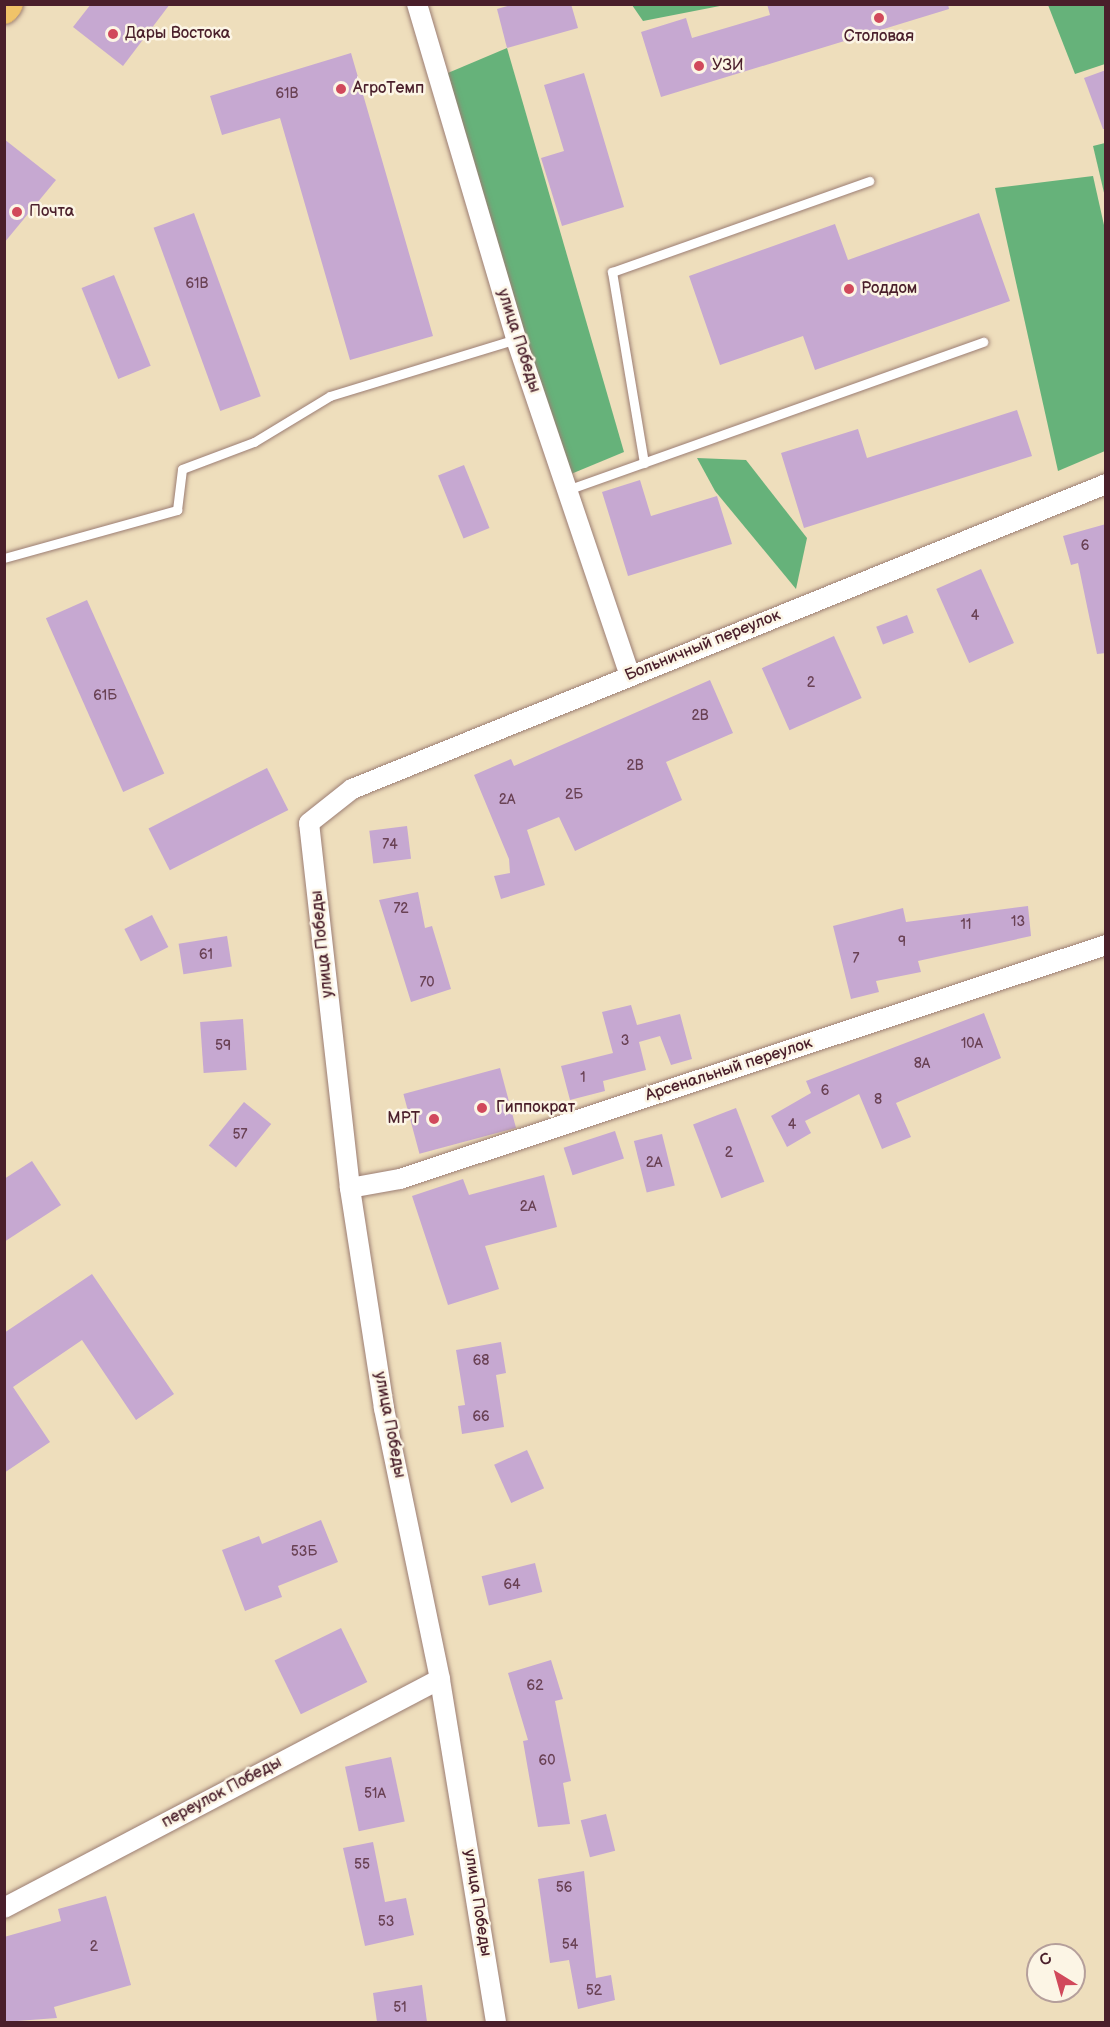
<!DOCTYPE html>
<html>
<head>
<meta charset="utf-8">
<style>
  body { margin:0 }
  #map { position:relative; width:1110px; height:2027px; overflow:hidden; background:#eedebc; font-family:"Balsamiq Sans",sans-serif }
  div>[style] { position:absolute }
  .forest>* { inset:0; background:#66b27a }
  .building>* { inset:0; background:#c6a8d1; transform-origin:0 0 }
  .roads { filter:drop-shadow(0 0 2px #9c7e74) drop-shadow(0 0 2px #9c7e74) }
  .service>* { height:9px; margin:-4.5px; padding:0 4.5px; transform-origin:4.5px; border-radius:4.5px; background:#fff }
  .minor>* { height:20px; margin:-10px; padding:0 10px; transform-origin:10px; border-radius:10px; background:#fff }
  .primary>* { height:30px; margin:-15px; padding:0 15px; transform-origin:15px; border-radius:15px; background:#f0c369 }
  .dots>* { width:16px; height:16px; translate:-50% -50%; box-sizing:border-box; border:3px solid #fcf5e5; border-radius:50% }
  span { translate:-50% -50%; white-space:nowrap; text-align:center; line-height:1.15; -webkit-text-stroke:5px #fcf5e5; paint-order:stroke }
  .number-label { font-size:14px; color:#694154 }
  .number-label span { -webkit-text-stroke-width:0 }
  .poi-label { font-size:16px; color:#4a1f2b }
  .left { translate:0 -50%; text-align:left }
  .right { translate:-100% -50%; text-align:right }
  .street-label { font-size:16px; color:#4a1f2b }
  .frame { position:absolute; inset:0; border:6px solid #4a1f2b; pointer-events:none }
  .north { position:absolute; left:1026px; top:1943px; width:60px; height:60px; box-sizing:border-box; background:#fcf5e5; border:2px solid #b59f9b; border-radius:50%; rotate:323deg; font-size:16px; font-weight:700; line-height:24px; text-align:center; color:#4a1f2b }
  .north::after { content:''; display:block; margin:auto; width:21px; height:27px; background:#d1495b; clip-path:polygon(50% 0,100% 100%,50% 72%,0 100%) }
</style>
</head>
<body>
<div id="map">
  <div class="forest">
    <div style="clip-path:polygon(632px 5px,725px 5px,643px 21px)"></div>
    <div style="clip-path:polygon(1048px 5px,1105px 5px,1105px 64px,1075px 74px)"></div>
    <div style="clip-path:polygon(507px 48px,624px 452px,571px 474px,436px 78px)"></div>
    <div style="clip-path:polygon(1105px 143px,1106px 143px,1105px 197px,1093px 146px)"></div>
    <div style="clip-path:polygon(1093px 176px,1106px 234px,1105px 451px,1058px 471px,995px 188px)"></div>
    <div style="clip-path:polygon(697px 458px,746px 460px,807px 538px,796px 589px,715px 491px)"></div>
  </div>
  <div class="building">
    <div style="clip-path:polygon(91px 4px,170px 4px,123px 66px,73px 27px)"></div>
    <div style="clip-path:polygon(514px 4px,571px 4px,578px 28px,507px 48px,497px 9px)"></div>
    <div style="clip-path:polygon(767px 4px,948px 4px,949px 9px,661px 97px,641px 32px,686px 18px,692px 38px,770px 15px)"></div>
    <div style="clip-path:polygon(351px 53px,433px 336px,350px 360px,280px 118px,222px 135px,210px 96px)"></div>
    <div style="clip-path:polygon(1106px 70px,1106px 129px,1103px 129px,1084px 78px)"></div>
    <div style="clip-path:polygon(584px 73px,624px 207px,562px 226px,541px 158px,564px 151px,544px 85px)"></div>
    <div style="clip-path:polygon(4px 139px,56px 180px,4px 243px)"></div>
    <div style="left:194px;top:213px;width:195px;height:43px;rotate:70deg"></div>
    <div style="clip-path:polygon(979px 213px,1010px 301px,815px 370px,803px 336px,720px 365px,689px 276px,835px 224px,848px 260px)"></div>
    <div style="left:114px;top:275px;width:98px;height:35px;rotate:68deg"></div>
    <div style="clip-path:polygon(1017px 410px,1032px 456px,804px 528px,781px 453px,858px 429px,867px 458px)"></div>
    <div style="left:464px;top:465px;width:68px;height:28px;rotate:68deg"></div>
    <div style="clip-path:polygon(640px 480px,651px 516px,717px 496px,732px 544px,628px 576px,602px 492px)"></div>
    <div style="clip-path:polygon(1106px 524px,1106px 653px,1097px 654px,1078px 563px,1071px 565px,1063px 536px)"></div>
    <div style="left:981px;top:569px;width:81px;height:49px;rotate:66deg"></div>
    <div style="left:87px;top:600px;width:190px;height:45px;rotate:66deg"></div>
    <div style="left:907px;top:615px;width:19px;height:33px;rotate:69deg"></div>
    <div style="left:834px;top:636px;width:68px;height:79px;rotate:66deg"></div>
    <div style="clip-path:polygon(710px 680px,733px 733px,666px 762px,682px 800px,575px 851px,559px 817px,527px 830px,545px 885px,501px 899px,494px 876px,510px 873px,509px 859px,474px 775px,511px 759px,514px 766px)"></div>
    <div style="left:267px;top:768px;width:47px;height:133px;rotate:63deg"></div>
    <div style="left:407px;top:826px;width:33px;height:38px;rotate:83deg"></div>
    <div style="clip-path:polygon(418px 892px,425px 928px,432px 926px,451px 989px,411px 1002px,379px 900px)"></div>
    <div style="clip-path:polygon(1028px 906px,1031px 936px,918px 961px,921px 972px,876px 981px,879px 992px,851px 999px,833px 926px,903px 908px,906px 922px)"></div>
    <div style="left:152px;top:915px;width:36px;height:31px;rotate:63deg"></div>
    <div style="left:227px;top:936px;width:31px;height:49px;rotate:81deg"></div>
    <div style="clip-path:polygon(631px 1005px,637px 1025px,680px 1014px,692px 1059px,671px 1065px,660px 1036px,639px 1042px,646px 1070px,603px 1081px,605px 1091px,570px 1100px,561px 1066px,613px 1053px,602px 1012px)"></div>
    <div style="clip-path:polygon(984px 1013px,1001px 1058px,896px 1103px,911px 1137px,882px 1149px,859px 1094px,805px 1121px,811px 1133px,787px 1147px,771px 1116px,811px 1093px,806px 1081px)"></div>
    <div style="left:243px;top:1019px;width:51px;height:43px;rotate:86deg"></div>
    <div style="left:500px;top:1068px;width:62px;height:100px;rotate:75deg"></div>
    <div style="left:244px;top:1102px;width:35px;height:56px;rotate:39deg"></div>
    <div style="left:736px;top:1108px;width:79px;height:46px;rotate:69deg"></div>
    <div style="left:615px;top:1131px;width:29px;height:54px;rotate:72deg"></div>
    <div style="left:662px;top:1134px;width:53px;height:29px;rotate:76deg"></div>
    <div style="clip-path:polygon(32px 1161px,61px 1205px,4px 1242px,4px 1179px)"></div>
    <div style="clip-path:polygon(544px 1175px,557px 1227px,485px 1246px,499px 1289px,448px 1305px,412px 1196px,463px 1179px,469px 1195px)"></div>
    <div style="clip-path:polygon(92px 1274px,174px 1394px,136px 1420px,82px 1340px,13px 1387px,50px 1442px,4px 1473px,4px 1333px)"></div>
    <div style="clip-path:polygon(501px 1342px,506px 1373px,496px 1375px,504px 1427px,462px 1434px,458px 1406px,465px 1405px,456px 1350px)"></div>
    <div style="left:527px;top:1450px;width:42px;height:36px;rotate:66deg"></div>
    <div style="clip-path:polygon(321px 1520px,338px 1562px,278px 1586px,282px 1597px,245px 1611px,222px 1550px,259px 1536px,262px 1544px)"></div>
    <div style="left:535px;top:1563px;width:30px;height:55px;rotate:76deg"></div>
    <div style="left:341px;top:1628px;width:60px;height:74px;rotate:64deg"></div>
    <div style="clip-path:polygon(551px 1660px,563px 1699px,555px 1701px,571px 1781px,563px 1783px,570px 1824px,538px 1827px,523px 1741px,528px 1740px,508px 1673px)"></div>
    <div style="left:391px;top:1757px;width:66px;height:47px;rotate:78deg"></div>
    <div style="left:606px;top:1814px;width:38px;height:26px;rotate:76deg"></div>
    <div style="clip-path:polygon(373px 1842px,385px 1902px,406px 1898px,414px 1935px,365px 1946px,343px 1848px)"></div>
    <div style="clip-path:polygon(584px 1871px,596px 1978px,611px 1975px,615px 2000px,578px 2009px,569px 1960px,550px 1963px,538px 1879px)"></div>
    <div style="clip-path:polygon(106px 1896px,131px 1985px,54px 2007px,57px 2018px,4px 2022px,4px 1937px,61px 1921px,58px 1909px)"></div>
    <div style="clip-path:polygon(422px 1985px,427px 2022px,377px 2022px,373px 1993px)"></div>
  </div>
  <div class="roads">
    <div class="service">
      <div style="left:644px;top:463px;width:194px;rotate:-99.5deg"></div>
      <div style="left:612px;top:272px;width:273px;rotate:-19.5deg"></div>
      <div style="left:567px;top:490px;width:442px;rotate:-19.6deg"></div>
      <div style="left:4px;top:558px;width:180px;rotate:-15.5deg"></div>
      <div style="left:177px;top:510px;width:41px;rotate:-83deg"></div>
      <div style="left:182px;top:469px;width:77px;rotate:-20.6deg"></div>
      <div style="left:254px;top:442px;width:89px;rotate:-31.2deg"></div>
      <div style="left:330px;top:396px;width:195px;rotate:-17deg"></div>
    </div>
    <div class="minor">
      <div style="left:417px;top:4px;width:349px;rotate:73.5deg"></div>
      <div style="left:516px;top:339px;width:355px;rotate:71.3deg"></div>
      <div style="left:350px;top:1188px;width:51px;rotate:-10.2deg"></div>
      <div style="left:400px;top:1179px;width:744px;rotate:-18.34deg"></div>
      <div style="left:4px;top:1908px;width:492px;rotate:-27.7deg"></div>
      <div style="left:496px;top:2022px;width:348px;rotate:-99.3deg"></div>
      <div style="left:440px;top:1679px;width:277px;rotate:-101.7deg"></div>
      <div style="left:384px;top:1408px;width:223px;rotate:-98.8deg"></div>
      <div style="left:350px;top:1188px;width:367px;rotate:-96.4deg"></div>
      <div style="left:309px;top:823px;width:55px;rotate:-38.3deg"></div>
      <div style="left:352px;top:789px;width:813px;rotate:-22.02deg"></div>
    </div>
    <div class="primary">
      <div style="left:4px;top:9px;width:6px;rotate:-51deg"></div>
    </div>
  </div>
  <div class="dots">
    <div style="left:879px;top:18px;background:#d1495b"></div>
    <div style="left:113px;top:34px;background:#d1495b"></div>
    <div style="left:699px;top:66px;background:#d1495b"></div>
    <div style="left:341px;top:89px;background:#d1495b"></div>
    <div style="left:17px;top:212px;background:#d1495b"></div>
    <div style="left:849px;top:289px;background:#d1495b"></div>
    <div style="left:482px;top:1108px;background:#d1495b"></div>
    <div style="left:434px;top:1119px;background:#d1495b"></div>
  </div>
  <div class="number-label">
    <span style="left:287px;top:94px">61В</span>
    <span style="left:197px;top:284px">61В</span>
    <span style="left:1085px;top:546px">6</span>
    <span style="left:975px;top:616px">4</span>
    <span style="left:811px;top:683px">2</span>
    <span style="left:105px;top:696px">61Б</span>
    <span style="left:700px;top:716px">2В</span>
    <span style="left:635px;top:766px">2В</span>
    <span style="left:574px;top:795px">2Б</span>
    <span style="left:507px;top:800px">2А</span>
    <span style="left:390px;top:845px">74</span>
    <span style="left:401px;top:909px">72</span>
    <span style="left:1018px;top:922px">13</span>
    <span style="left:966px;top:925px">11</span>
    <span style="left:902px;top:942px">9</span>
    <span style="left:206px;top:955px">61</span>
    <span style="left:856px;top:959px">7</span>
    <span style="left:427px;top:983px">70</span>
    <span style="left:625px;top:1041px">3</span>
    <span style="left:972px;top:1044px">10А</span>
    <span style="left:223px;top:1046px">59</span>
    <span style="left:922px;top:1064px">8А</span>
    <span style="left:583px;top:1078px">1</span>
    <span style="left:825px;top:1091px">6</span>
    <span style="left:878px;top:1100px">8</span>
    <span style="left:792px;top:1125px">4</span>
    <span style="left:240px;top:1135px">57</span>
    <span style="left:729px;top:1153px">2</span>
    <span style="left:654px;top:1163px">2А</span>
    <span style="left:528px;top:1207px">2А</span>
    <span style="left:481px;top:1361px">68</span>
    <span style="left:481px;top:1417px">66</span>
    <span style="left:304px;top:1552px">53Б</span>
    <span style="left:512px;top:1585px">64</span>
    <span style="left:535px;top:1686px">62</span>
    <span style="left:547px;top:1761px">60</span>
    <span style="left:375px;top:1794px">51А</span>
    <span style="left:362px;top:1865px">55</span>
    <span style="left:564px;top:1888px">56</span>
    <span style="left:386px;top:1922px">53</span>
    <span style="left:570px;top:1945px">54</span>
    <span style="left:94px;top:1947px">2</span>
    <span style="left:594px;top:1991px">52</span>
    <span style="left:400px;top:2008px">51</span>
  </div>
  <div class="poi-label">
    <span class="left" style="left:125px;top:34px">Дары Востока</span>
    <span style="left:879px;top:37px">Столовая</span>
    <span class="left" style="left:712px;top:66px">УЗИ</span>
    <span class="left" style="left:353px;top:89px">АгроТемп</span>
    <span class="left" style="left:29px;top:212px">Почта</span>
    <span class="left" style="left:861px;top:289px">Роддом</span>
    <span class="left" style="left:496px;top:1108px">Гиппократ</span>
    <span class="right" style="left:420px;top:1119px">МРТ</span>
  </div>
  <div class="street-label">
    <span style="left:518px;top:341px;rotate:72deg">улица Победы</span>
    <span style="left:703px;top:646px;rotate:-22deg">Больничный переулок</span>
    <span style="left:323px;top:944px;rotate:-96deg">улица Победы</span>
    <span style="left:729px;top:1070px;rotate:-18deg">Арсенальный переулок</span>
    <span style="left:389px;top:1425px;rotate:79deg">улица Победы</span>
    <span style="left:222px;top:1793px;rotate:-28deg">переулок Победы</span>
    <span style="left:477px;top:1903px;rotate:81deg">улица Победы</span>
  </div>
  <div class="frame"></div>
  <div class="north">С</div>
</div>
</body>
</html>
